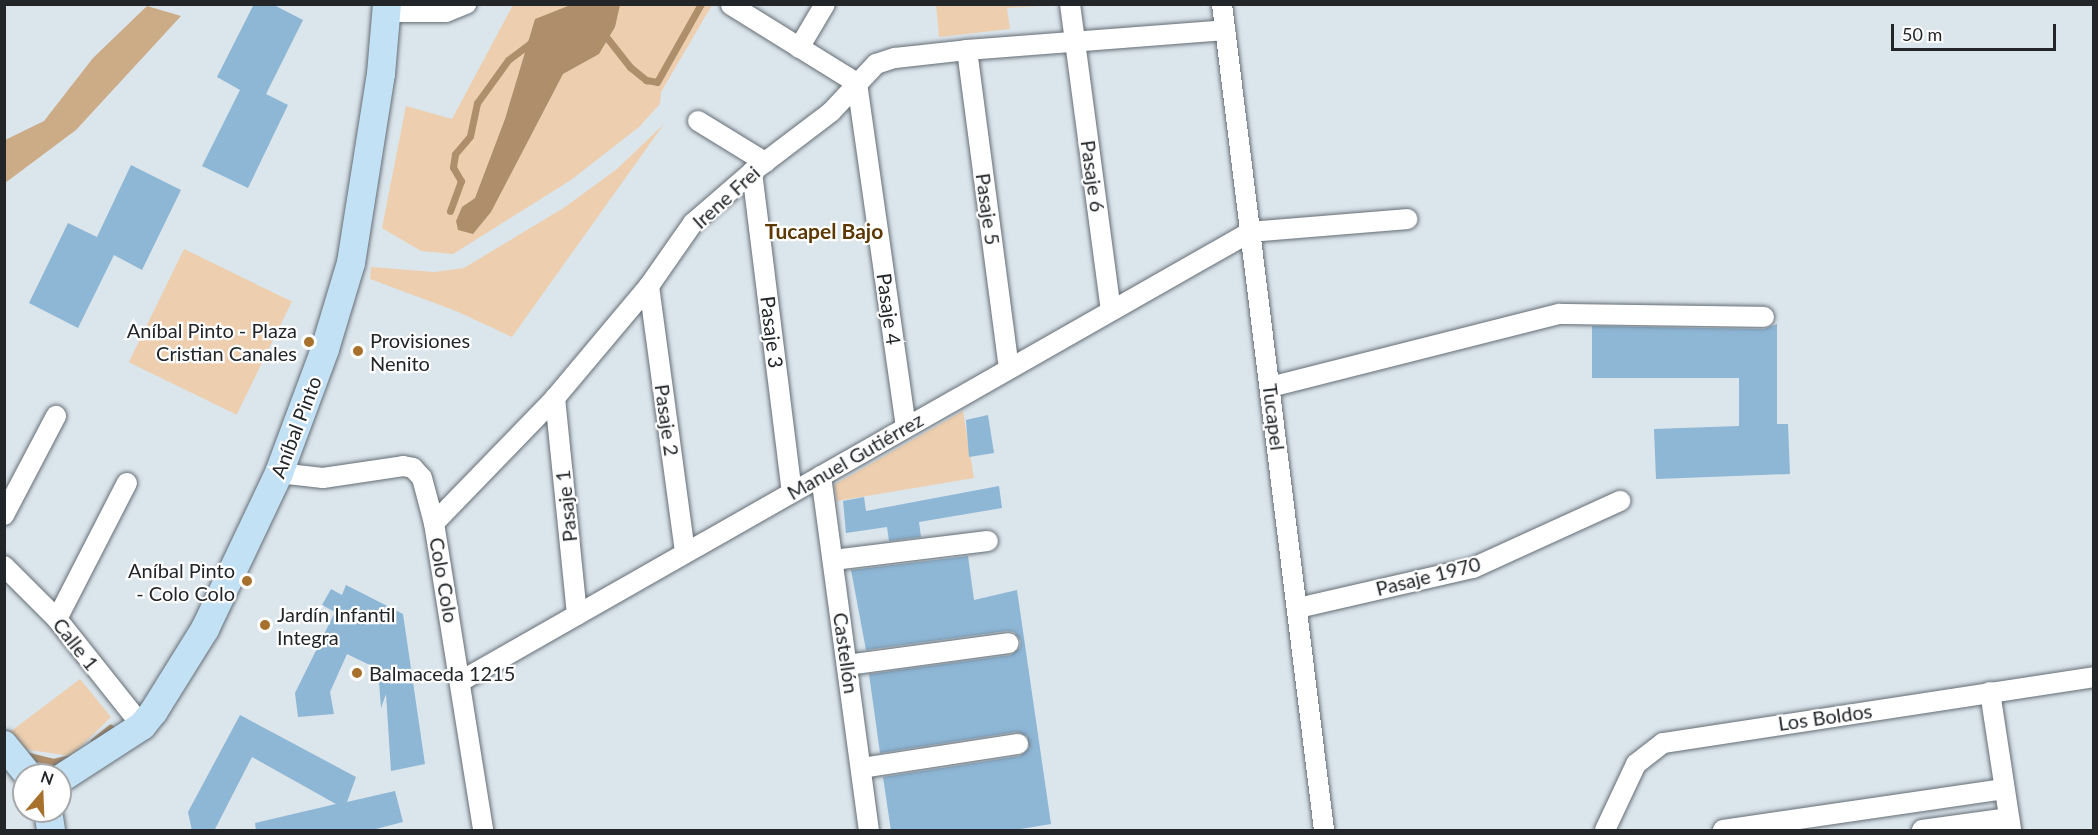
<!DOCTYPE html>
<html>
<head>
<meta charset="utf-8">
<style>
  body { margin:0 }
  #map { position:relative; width:2098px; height:835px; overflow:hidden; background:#dbe5ec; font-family:Lato,sans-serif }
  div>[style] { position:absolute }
  .green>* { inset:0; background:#edcfaf; transform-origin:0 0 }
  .forest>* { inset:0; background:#ccab87 }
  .water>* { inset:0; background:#ae8e6b }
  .stream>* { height:7px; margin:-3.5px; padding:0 3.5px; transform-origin:3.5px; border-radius:3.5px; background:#ae8e6b }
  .building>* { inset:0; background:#8eb6d5 }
  .roads { filter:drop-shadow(0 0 2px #666e75) drop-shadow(0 0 2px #666e75) }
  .street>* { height:20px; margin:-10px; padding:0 10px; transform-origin:10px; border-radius:10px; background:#fff }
  .secondary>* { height:28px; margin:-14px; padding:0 14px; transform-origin:14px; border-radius:14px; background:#c2e1f5 }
  .dots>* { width:16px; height:16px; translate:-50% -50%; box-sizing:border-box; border:3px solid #fff; border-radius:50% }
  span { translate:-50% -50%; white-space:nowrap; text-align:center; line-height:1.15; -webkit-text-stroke:4.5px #fff; paint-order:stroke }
  .street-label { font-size:20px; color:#222629 }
  .poi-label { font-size:20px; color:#222629 }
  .right { translate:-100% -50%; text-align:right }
  .left { translate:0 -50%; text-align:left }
  .neighbourhood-label { font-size:21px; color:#5c3803; font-weight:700 }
  .frame { position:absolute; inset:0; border:6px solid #222629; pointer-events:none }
  .north { position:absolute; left:12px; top:763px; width:60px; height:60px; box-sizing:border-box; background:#fff; border:2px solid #a7a8a9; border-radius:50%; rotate:19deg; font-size:16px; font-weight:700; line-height:24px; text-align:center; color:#222629 }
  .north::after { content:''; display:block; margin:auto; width:21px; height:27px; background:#a7702c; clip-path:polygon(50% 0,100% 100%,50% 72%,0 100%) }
  .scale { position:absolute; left:1891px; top:24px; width:165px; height:27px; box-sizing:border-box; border:3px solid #222629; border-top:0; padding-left:8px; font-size:18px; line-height:21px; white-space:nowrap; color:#222629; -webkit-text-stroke:4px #fff; paint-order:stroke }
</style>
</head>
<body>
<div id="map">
  <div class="green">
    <div style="clip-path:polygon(513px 5px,712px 5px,661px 92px,660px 104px,639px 127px,571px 180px,453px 254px,421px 251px,382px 228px,406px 106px,452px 119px)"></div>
    <div style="clip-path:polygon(936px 5px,1056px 4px,1056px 5px,1007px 8px,1010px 29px,939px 37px)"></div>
    <div style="clip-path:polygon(664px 124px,512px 337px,456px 311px,370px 279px,371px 267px,434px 272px,464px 268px,565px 207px,617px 169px)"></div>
    <div style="left:184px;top:249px;width:120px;height:126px;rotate:26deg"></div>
    <div style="clip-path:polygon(963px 411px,974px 478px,837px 501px,834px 485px)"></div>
    <div style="clip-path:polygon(80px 679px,111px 717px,71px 756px,23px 749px,10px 732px)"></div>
  </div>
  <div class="forest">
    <div style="clip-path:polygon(147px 6px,181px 16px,76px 130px,5px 183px,5px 140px,44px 121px,93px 58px)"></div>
  </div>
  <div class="water">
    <div style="clip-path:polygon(573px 4px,620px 5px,615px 27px,599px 54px,563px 74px,491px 212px,473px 234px,458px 230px,456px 221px,462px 207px,475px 198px,505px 119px,535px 19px)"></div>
  </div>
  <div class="stream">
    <div style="left:604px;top:34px;width:42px;rotate:51.8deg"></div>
    <div style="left:630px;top:67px;width:21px;rotate:39deg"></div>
    <div style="left:646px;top:80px;width:11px;rotate:10deg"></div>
    <div style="left:657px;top:82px;width:90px;rotate:-60.6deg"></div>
    <div style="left:450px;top:211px;width:32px;rotate:-70deg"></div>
    <div style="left:461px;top:181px;width:16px;rotate:-120deg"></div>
    <div style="left:453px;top:167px;width:13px;rotate:-81deg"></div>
    <div style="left:455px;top:154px;width:23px;rotate:-50deg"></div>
    <div style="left:470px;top:136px;width:34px;rotate:-78deg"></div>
    <div style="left:477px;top:103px;width:53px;rotate:-54.2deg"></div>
    <div style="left:508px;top:60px;width:36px;rotate:-37deg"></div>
    <div style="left:94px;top:741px;width:21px;rotate:-39deg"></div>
    <div style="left:25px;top:755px;width:29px;rotate:14deg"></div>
    <div style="left:53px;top:762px;width:17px;rotate:-13deg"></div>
  </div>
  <div class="building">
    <div style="clip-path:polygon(254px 4px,272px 4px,303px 20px,266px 94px,288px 105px,248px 188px,202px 166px,240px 90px,217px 77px)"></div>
    <div style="clip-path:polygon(131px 165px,181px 190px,142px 270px,114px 255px,78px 328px,29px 303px,68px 223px,97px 237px)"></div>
    <div style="clip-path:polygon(1777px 324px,1777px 424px,1788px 424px,1790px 474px,1656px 479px,1654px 429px,1739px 426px,1739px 378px,1592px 378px,1592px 326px,1764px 329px)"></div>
    <div style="clip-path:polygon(988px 415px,994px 453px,969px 457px,966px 420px)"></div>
    <div style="clip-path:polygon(999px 486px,1002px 508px,919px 522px,921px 537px,889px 541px,887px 527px,846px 533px,843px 501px,864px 497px,866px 511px)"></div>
    <div style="clip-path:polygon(968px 556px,974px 600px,1017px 590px,1051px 824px,1009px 831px,891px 831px,883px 777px,1020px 756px,1029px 748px,1027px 736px,1016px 732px,880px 753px,869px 674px,1011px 655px,1020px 648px,1021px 641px,1014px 632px,1007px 631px,866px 650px,851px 570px)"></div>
    <div style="clip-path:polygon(346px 585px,403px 614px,425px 764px,391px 771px,386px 694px,381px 708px,378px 669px,347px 654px,330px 692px,334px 714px,298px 717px,295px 693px,335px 612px,322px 605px,331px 589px,342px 595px)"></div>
    <div style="clip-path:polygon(240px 715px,356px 777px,347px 802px,395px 791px,403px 822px,368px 831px,256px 831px,255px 823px,336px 804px,252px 757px,214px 831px,192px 831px,188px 812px)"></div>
  </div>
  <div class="roads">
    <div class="street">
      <div style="left:1070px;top:4px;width:309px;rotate:82.4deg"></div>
      <div style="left:1222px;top:4px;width:832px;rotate:82.96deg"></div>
      <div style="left:731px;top:5px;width:148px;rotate:31.8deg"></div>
      <div style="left:857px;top:83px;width:347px;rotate:81.9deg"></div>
      <div style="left:387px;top:12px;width:59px"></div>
      <div style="left:446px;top:12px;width:22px;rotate:-22deg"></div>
      <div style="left:799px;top:48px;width:51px;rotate:-59.4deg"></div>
      <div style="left:967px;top:50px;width:321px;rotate:82.5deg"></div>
      <div style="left:698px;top:121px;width:79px;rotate:31.5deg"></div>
      <div style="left:752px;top:172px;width:322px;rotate:82.9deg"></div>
      <div style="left:649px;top:286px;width:269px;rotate:82.3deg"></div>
      <div style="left:1270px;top:387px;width:298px;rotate:-14.2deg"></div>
      <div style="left:1559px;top:314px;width:205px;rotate:0.8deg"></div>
      <div style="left:555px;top:398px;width:218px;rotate:84.2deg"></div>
      <div style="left:279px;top:473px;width:44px;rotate:6.5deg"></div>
      <div style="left:323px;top:478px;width:81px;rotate:-8.5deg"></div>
      <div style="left:403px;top:466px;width:10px;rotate:11deg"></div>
      <div style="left:413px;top:468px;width:13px;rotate:48deg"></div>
      <div style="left:422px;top:478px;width:47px;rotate:75.1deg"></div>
      <div style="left:434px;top:523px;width:311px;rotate:80.9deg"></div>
      <div style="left:821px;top:476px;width:357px;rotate:82.3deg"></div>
      <div style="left:4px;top:515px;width:112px;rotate:-62.3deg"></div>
      <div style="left:434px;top:523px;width:174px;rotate:-45.9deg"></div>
      <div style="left:555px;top:398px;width:146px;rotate:-50deg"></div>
      <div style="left:649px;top:286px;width:77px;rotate:-55.1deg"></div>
      <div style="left:693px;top:223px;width:78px;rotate:-40.8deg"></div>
      <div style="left:752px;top:172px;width:99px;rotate:-37.2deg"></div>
      <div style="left:831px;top:112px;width:66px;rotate:-46.8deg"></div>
      <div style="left:876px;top:64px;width:20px;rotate:-18deg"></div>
      <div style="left:895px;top:58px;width:72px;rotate:-6.3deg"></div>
      <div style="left:967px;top:50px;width:259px;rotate:-4.4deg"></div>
      <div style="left:833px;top:560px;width:156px;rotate:-7deg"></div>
      <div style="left:4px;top:566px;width:75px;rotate:45deg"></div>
      <div style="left:57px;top:619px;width:137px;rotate:51.5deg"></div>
      <div style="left:1298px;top:608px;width:180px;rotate:-12.9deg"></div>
      <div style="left:1473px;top:568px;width:162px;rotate:-24.5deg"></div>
      <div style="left:57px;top:619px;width:153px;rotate:-62.8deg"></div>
      <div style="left:847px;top:665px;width:163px;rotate:-7.7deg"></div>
      <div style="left:461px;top:681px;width:908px;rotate:-29.64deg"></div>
      <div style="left:1250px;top:232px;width:158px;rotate:-4.7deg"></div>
      <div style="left:1990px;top:692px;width:140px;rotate:81.3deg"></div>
      <div style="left:861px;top:768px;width:159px;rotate:-8.7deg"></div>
      <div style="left:1605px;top:830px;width:73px;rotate:-64.8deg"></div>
      <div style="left:1636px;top:764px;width:34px;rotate:-38deg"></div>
      <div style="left:1663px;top:743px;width:436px;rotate:-8.7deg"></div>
      <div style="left:1723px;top:830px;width:284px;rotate:-8.3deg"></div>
      <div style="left:1922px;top:830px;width:88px;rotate:-7.9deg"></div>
    </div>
    <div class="secondary">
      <div style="left:4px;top:745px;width:38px;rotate:51deg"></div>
      <div style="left:60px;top:779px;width:98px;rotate:-32.9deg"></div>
      <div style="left:142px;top:726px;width:19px;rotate:-51deg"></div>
      <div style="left:154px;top:711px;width:97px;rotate:-58.1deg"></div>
      <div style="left:205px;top:629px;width:173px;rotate:-64.6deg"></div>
      <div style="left:279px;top:473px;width:132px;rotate:-69.6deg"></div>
      <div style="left:325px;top:349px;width:90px;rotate:-73.2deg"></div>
      <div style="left:351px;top:263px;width:191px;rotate:-81deg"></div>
      <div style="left:381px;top:74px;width:70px;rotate:-85.1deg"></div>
      <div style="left:48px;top:811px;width:19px;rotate:81deg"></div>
    </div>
  </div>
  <div class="dots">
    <div style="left:309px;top:342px;background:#a7702c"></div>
    <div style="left:358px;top:351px;background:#a7702c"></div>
    <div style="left:247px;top:581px;background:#a7702c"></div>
    <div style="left:265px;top:625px;background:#a7702c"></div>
    <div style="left:357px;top:673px;background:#a7702c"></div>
  </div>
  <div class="street-label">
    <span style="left:1093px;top:176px;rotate:82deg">Pasaje 6</span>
    <span style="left:726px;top:197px;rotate:-42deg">Irene Frei</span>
    <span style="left:988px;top:209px;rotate:82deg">Pasaje 5</span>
    <span style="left:889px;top:309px;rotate:82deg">Pasaje 4</span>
    <span style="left:772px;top:332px;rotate:83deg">Pasaje 3</span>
    <span style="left:1274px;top:417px;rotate:83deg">Tucapel</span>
    <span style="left:667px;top:420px;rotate:82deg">Pasaje 2</span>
    <span style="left:296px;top:427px;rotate:-69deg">Aníbal Pinto</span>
    <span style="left:855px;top:456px;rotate:-30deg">Manuel Gutiérrez</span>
    <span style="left:566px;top:506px;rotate:-96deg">Pasaje 1</span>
    <span style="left:1428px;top:576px;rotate:-14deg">Pasaje 1970</span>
    <span style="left:444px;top:580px;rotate:80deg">Colo Colo</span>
    <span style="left:76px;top:644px;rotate:52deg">Calle 1</span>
    <span style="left:846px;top:653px;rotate:82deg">Castellón</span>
    <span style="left:1825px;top:717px;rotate:-8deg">Los Boldos</span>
  </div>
  <div class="poi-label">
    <span class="right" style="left:297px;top:342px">Aníbal Pinto - Plaza<br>Cristian Canales</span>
    <span class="left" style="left:370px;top:352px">Provisiones<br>Nenito</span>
    <span class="right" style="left:235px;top:582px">Aníbal Pinto<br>- Colo Colo</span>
    <span class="left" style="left:277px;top:626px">Jardín Infantil<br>Integra</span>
    <span class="left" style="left:369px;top:673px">Balmaceda 1215</span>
  </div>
  <div class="neighbourhood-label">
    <span style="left:824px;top:231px">Tucapel Bajo</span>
  </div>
  <div class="frame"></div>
  <div class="north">N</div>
  <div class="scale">50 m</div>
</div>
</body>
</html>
